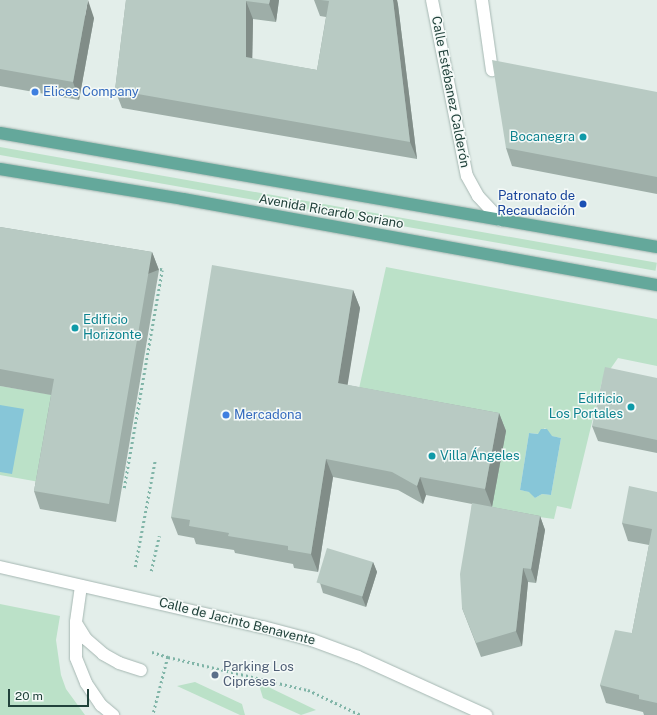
<!DOCTYPE html>
<html>
<head>
<meta charset="utf-8">
<style>
  body { margin:0 }
  #map { position:relative; width:657px; height:715px; overflow:hidden; background:#e3eeea; font-family:"Public Sans",sans-serif }
  div>[style] { position:absolute }
  .green>* { inset:0; background:#bbe1c8; transform-origin:0 0 }
  .water>* { inset:0; background:#87c6d8 }
  .path>* { height:2.5px; margin-top:-1.25px; transform-origin:0; background:repeating-linear-gradient(90deg,#81b5a8 0 2px,transparent 0 5px) }
  .roads { filter:drop-shadow(0 0 1px #a5b7b2) drop-shadow(0 0 1px #a5b7b2) }
  .lane>* { height:12px; margin:-6px; padding:0 6px; transform-origin:6px; border-radius:6px; background:#fff }
  .street>* { height:12px; margin:-6px; padding:0 6px; transform-origin:6px; border-radius:6px; background:#fff }
  .primary>* { height:12px; margin:-6px; padding:0 6px; transform-origin:6px; border-radius:6px; background:#64a89b }
  .wall>* { inset:0; background:#9eaea8 }
  .shaded-wall>* { inset:0; background:#818d88; transform-origin:0 0 }
  .building>* { inset:0; background:#b8cac3; transform-origin:0 0 }
  .dots>* { width:11px; height:11px; translate:-50% -50%; box-sizing:border-box; border:2px solid #f5faf8; border-radius:50% }
  span { translate:-50% -50%; white-space:nowrap; text-align:center; line-height:1.15; -webkit-text-stroke:3px #f5faf8; paint-order:stroke }
  .shop-label { font-size:13px; color:#366cbe }
  .left { translate:0 -50%; text-align:left }
  .street-label { font-size:13px; color:#21423b }
  .culture-label { font-size:13px; color:#0d838f }
  .right { translate:-100% -50%; text-align:right }
  .transit-label { font-size:13px; color:#164399 }
  .service-label { font-size:13px; color:#4e5e75 }
  .scale { position:absolute; left:8px; top:689px; width:81px; height:18px; box-sizing:border-box; border:2px solid #21423b; border-top:0; padding-left:5px; font-size:12px; line-height:14px; white-space:nowrap; color:#21423b; -webkit-text-stroke:3px #f5faf8; paint-order:stroke }
</style>
</head>
<body>
<div id="map">
  <div class="green">
    <div style="left:0;top:147px;width:667px;height:8px;rotate:10deg"></div>
    <div style="clip-path:polygon(evenodd,386px 267px,657px 319px,657px 366px,618px 358px,602px 381px,571px 509px,557px 506px,554px 519px,502px 512px,492px 507px,356px 402px,386px 267px,545px 428px,551px 436px,561px 438px,551px 495px,542px 494px,535px 498px,530px 492px,520px 490px,529px 433px,539px 434px,545px 428px)"></div>
    <div style="clip-path:polygon(0 386px,60px 396px,45px 483px,0 475px)"></div>
    <div style="clip-path:polygon(0 604px,60px 616px,56px 640px,61px 675px,66px 689px,85px 715px,0 715px)"></div>
    <div style="clip-path:polygon(195px 682px,242px 704px,245px 715px,240px 715px,177px 686px)"></div>
    <div style="clip-path:polygon(258px 682px,316px 710px,301px 715px,263px 698px)"></div>
  </div>
  <div class="water">
    <div style="clip-path:polygon(0 405px,24px 409px,12px 474px,0 472px)"></div>
    <div style="clip-path:polygon(541px 429px,547px 429px,552px 436px,561px 438px,551px 495px,542px 494px,535px 498px,529px 492px,520px 490px,529px 433px,538px 434px)"></div>
  </div>
  <div class="path">
    <div style="left:124px;top:488px;width:221px;rotate:-80.1deg"></div>
    <div style="left:162px;top:270px;width:6px;rotate:-162deg"></div>
    <div style="left:135px;top:567px;width:109px;rotate:-79.4deg"></div>
    <div style="left:151px;top:571px;width:36px;rotate:-77deg"></div>
    <div style="left:152px;top:652px;width:17px;rotate:17deg"></div>
    <div style="left:168px;top:657px;width:60px;rotate:104.5deg"></div>
    <div style="left:168px;top:657px;width:144px;rotate:13.3deg"></div>
    <div style="left:308px;top:690px;width:59px;rotate:25.3deg"></div>
  </div>
  <div class="roads">
    <div class="lane">
      <div style="left:482px;top:0;width:71px;rotate:81.9deg"></div>
      <div style="left:81px;top:586px;width:36px;rotate:98deg"></div>
      <div style="left:76px;top:622px;width:36px;rotate:90deg"></div>
      <div style="left:76px;top:658px;width:27px;rotate:68deg"></div>
      <div style="left:86px;top:683px;width:27px;rotate:56deg"></div>
      <div style="left:101px;top:705px;width:16px;rotate:40deg"></div>
      <div style="left:76px;top:623px;width:19px;rotate:58deg"></div>
      <div style="left:86px;top:639px;width:23px;rotate:41deg"></div>
      <div style="left:103px;top:654px;width:18px;rotate:29deg"></div>
      <div style="left:119px;top:663px;width:23px;rotate:18deg"></div>
    </div>
    <div class="street">
      <div style="left:432px;top:0;width:179px;rotate:78.8deg"></div>
      <div style="left:467px;top:176px;width:23px;rotate:61deg"></div>
      <div style="left:478px;top:196px;width:33px;rotate:47deg"></div>
      <div style="left:0;top:567px;width:270px;rotate:12.9deg"></div>
      <div style="left:263px;top:627px;width:51px;rotate:14.9deg"></div>
      <div style="left:312px;top:640px;width:49px;rotate:20.3deg"></div>
      <div style="left:358px;top:657px;width:141px;rotate:24.4deg"></div>
    </div>
    <div class="primary">
      <div style="left:0;top:133px;width:667px;rotate:9.84deg"></div>
      <div style="left:0;top:169px;width:185px;rotate:9.3deg"></div>
      <div style="left:183px;top:199px;width:482px;rotate:10.3deg"></div>
    </div>
  </div>
  <div class="wall">
    <div style="clip-path:polygon(0 0,94px 18px,79px 100px,0 86px)"></div>
    <div style="clip-path:polygon(126px 0,279px 0,276px 22px,253px 19px,252px 59px,317px 70px,326px 17px,320px 16px,314px 0,397px 0,398px 5px,417px 159px,122px 108px,115px 90px)"></div>
    <div style="clip-path:polygon(657px 92px,657px 194px,512px 166px,506px 148px)"></div>
    <div style="clip-path:polygon(0 227px,152px 252px,159px 270px,116px 522px,40px 509px,34px 491px,51px 395px,0 386px)"></div>
    <div style="clip-path:polygon(353px 290px,360px 308px,347px 385px,499px 413px,506px 431px,492px 507px,540px 516px,545px 530px,536px 583px,528px 582px,522px 646px,481px 657px,462px 608px,472px 504px,426px 495px,423px 504px,398px 490px,333px 477px,318px 572px,294px 568px,293px 564px,235px 553px,234px 550px,196px 544px,194px 538px,178px 535px,171px 517px)"></div>
    <div style="clip-path:polygon(657px 378px,657px 453px,598px 441px,592px 426px)"></div>
    <div style="clip-path:polygon(657px 492px,657px 715px,644px 715px,643px 712px,606px 703px,600px 685px,632px 633px,649px 545px,628px 541px,622px 523px)"></div>
    <div style="clip-path:polygon(373px 562px,377px 572px,366px 607px,323px 593px,320px 583px)"></div>
  </div>
  <div class="shaded-wall">
    <div style="clip-path:polygon(88px 0,94px 18px,79px 100px,73px 82px)"></div>
    <div style="clip-path:polygon(270px 0,279px 0,276px 22px,269px 4px)"></div>
    <div style="clip-path:polygon(393px 0,397px 0,398px 5px,417px 159px,410px 142px)"></div>
    <div style="clip-path:polygon(246px 1px,253px 19px,252px 75px,246px 57px)"></div>
    <div style="left:152px;top:252px;width:19px;height:256px;rotate:69deg"></div>
    <div style="clip-path:polygon(353px 290px,360px 308px,345px 401px,338px 383px)"></div>
    <div style="clip-path:polygon(499px 413px,506px 431px,492px 507px,485px 489px)"></div>
    <div style="clip-path:polygon(326px 459px,333px 477px,318px 572px,311px 554px)"></div>
    <div style="clip-path:polygon(420px 477px,426px 495px,423px 504px,417px 486px)"></div>
    <div style="clip-path:polygon(540px 516px,545px 530px,536px 583px,531px 569px)"></div>
    <div style="clip-path:polygon(373px 562px,377px 572px,366px 607px,362px 597px)"></div>
    <div style="clip-path:polygon(523px 568px,528px 582px,522px 646px,516px 631px)"></div>
  </div>
  <div class="building">
    <div style="clip-path:polygon(0 0,88px 0,73px 82px,0 69px)"></div>
    <div style="clip-path:polygon(126px 0,270px 0,269px 4px,246px 1px,246px 57px,317px 70px,329px 1px,321px 0,393px 0,410px 142px,115px 90px)"></div>
    <div style="clip-path:polygon(492px 60px,657px 92px,657px 177px,506px 148px)"></div>
    <div style="clip-path:polygon(0 227px,152px 252px,109px 504px,34px 491px,54px 379px,0 369px)"></div>
    <div style="clip-path:polygon(212px 265px,353px 290px,338px 383px,499px 413px,485px 489px,420px 477px,417px 486px,392px 472px,326px 459px,311px 554px,288px 550px,288px 546px,228px 536px,229px 533px,189px 526px,190px 520px,171px 517px)"></div>
    <div style="clip-path:polygon(605px 367px,657px 378px,657px 440px,592px 426px)"></div>
    <div style="clip-path:polygon(629px 486px,657px 492px,657px 703px,639px 699px,639px 695px,600px 685px,615px 630px,632px 633px,652px 529px,622px 523px)"></div>
    <div style="clip-path:polygon(472px 503px,540px 516px,531px 569px,523px 568px,516px 631px,476px 643px,462px 608px,460px 574px)"></div>
    <div style="left:327px;top:548px;width:48px;height:36px;rotate:17deg"></div>
  </div>
  <div class="dots">
    <div style="left:35px;top:92px;background:#3f7fe0"></div>
    <div style="left:583px;top:137px;background:#0f9aa8"></div>
    <div style="left:583px;top:204px;background:#1a4fb4"></div>
    <div style="left:75px;top:328px;background:#0f9aa8"></div>
    <div style="left:631px;top:407px;background:#0f9aa8"></div>
    <div style="left:226px;top:415px;background:#3f7fe0"></div>
    <div style="left:432px;top:456px;background:#0f9aa8"></div>
    <div style="left:215px;top:675px;background:#5c6f8a"></div>
  </div>
  <div class="shop-label">
    <span class="left" style="left:43px;top:92px">Elices Company</span>
    <span class="left" style="left:234px;top:415px">Mercadona</span>
  </div>
  <div class="street-label">
    <span style="left:450px;top:92px;rotate:79deg">Calle Estébanez Calderón</span>
    <span style="left:331px;top:212px;rotate:10deg">Avenida Ricardo Soriano</span>
    <span style="left:237px;top:622px;rotate:14deg">Calle de Jacinto Benavente</span>
  </div>
  <div class="culture-label">
    <span class="right" style="left:575px;top:137px">Bocanegra</span>
    <span class="left" style="left:83px;top:328px">Edificio<br>Horizonte</span>
    <span class="right" style="left:623px;top:407px">Edificio<br>Los Portales</span>
    <span class="left" style="left:440px;top:456px">Villa Ángeles</span>
  </div>
  <div class="transit-label">
    <span class="right" style="left:575px;top:204px">Patronato de<br>Recaudación</span>
  </div>
  <div class="service-label">
    <span class="left" style="left:223px;top:675px">Parking Los<br>Cipreses</span>
  </div>
  <div class="scale">20 m</div>
</div>
</body>
</html>
